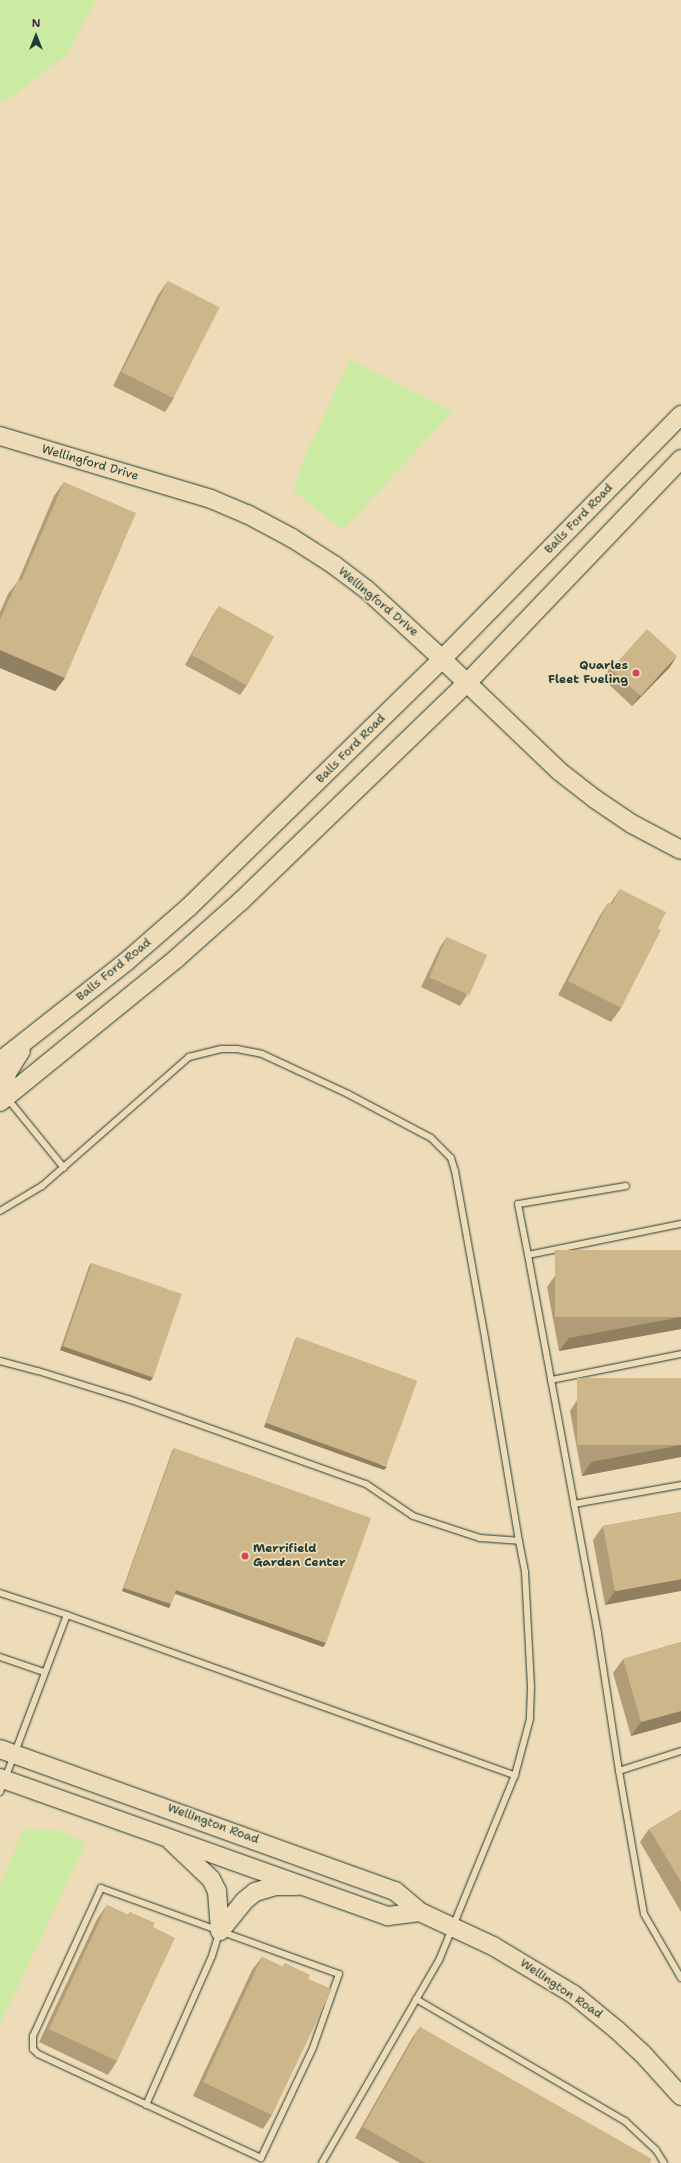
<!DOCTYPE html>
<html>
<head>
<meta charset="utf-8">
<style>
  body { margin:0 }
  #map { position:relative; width:681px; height:2163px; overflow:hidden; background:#eedbb8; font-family:"Shantell Sans",sans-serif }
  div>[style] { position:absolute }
  .green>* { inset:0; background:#cbeaa2 }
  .roads { filter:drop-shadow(0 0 1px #1f3d34) drop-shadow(0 0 1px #1f3d34) }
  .lane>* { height:6px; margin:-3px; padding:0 3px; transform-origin:3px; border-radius:3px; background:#eedbb8 }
  .secondary>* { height:18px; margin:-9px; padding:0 9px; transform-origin:9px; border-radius:9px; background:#eedbb8 }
  .wall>* { inset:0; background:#b09d77 }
  .shaded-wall>* { inset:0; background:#907f61 }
  .building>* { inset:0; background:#cdb68a; transform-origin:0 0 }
  .dots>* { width:11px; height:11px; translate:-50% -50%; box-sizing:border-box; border:2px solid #eedbb8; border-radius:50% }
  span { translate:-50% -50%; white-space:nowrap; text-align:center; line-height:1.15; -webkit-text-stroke:3.5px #eedbb8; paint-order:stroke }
  .street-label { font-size:12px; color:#1f3d34 }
  .poi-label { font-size:12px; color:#1f3d34; font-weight:700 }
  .right { translate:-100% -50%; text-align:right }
  .left { translate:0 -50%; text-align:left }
  .north { position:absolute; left:16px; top:16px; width:40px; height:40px; -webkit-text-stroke:3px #eedbb8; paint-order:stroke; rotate:0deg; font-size:11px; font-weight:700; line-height:16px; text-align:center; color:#1f3d34 }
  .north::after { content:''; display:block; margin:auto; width:14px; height:18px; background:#1f3d34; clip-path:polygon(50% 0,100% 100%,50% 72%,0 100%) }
</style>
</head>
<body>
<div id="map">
  <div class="green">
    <div style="clip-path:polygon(0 0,96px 0,68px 53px,7px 101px,0 99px)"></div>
    <div style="clip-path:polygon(350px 359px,452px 412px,343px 530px,293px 491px,303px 461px)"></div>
    <div style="clip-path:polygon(23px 1830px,59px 1830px,86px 1843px,0 2024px,0 1886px)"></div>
  </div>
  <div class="roads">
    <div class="lane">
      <div style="left:7px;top:1098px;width:90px;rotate:50.8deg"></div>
      <div style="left:626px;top:1186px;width:109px;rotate:170.5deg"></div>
      <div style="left:518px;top:1204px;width:52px;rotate:78.9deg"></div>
      <div style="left:528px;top:1255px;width:156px;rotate:-11.5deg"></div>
      <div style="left:0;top:1211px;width:49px;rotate:-30.8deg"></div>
      <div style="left:42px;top:1186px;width:196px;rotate:-41.3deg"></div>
      <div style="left:189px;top:1057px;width:34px;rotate:-14deg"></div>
      <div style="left:222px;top:1049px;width:15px"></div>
      <div style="left:237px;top:1049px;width:25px;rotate:11deg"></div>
      <div style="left:262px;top:1054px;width:95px;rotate:24.9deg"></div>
      <div style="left:348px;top:1094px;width:94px;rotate:27.9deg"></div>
      <div style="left:431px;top:1138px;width:28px;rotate:45deg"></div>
      <div style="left:451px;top:1158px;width:14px;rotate:73deg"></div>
      <div style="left:455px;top:1171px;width:170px;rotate:79.8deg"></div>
      <div style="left:485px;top:1338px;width:206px;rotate:80.5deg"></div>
      <div style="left:528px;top:1255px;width:253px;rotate:79.5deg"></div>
      <div style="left:0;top:1361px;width:39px;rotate:15deg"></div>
      <div style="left:38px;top:1371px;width:97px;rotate:17.3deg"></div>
      <div style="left:131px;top:1400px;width:250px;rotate:19.7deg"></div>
      <div style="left:366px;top:1484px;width:57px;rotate:34.2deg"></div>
      <div style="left:413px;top:1516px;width:71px;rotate:18.2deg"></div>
      <div style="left:480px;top:1538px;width:39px;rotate:4deg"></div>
      <div style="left:519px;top:1541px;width:32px;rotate:79deg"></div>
      <div style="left:525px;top:1572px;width:115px;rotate:87deg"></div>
      <div style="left:531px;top:1687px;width:32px;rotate:92deg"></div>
      <div style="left:530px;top:1719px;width:58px;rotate:105deg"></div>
      <div style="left:551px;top:1380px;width:133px;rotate:-11.3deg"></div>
      <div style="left:0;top:1593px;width:71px;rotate:18.2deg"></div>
      <div style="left:0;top:1657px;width:46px;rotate:18.8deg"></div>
      <div style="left:681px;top:1751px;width:65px;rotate:162.1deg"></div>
      <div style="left:619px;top:1771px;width:145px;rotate:80.1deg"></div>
      <div style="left:644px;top:1914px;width:74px;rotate:60deg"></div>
      <div style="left:619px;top:1771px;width:140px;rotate:-98.7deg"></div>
      <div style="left:598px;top:1633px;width:131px;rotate:-100.5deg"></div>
      <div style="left:574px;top:1504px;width:109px;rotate:-10.1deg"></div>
      <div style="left:0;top:1792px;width:189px;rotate:-69.3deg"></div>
      <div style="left:67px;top:1615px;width:476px;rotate:19.7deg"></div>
      <div style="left:515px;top:1775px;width:200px;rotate:112.3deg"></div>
      <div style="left:439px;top:1960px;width:234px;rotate:120deg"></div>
      <div style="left:101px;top:1888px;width:253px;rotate:19.9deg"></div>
      <div style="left:339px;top:1974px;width:78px;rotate:109.4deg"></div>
      <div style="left:313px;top:2048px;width:122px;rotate:115.3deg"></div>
      <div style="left:261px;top:2158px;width:246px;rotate:-155deg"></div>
      <div style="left:38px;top:2054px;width:7px;rotate:-135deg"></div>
      <div style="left:33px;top:2049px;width:13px;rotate:-90deg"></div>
      <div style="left:33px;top:2036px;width:163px;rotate:-65.3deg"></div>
      <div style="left:416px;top:1999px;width:242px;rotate:30.3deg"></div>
      <div style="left:625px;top:2121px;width:42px;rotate:43.1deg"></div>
      <div style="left:656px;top:2150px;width:15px;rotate:58deg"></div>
      <div style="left:146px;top:2105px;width:163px;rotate:-66.1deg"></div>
      <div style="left:212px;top:1956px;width:24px;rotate:-73deg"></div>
    </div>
    <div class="secondary">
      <div style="left:0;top:436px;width:220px;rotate:16.6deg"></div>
      <div style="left:211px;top:499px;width:39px;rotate:23deg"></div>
      <div style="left:247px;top:514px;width:51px;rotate:28.1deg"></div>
      <div style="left:292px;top:538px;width:50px;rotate:32.7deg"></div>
      <div style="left:334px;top:565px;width:40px;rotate:37deg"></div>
      <div style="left:366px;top:589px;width:103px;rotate:42.6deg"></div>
      <div style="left:442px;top:659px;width:162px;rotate:43.7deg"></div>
      <div style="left:559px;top:771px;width:46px;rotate:37.9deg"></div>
      <div style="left:595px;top:799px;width:45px;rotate:34deg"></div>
      <div style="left:632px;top:824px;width:55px;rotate:28deg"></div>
      <div style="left:0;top:1061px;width:162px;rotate:-38.2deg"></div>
      <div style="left:127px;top:961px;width:82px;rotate:-41.1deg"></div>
      <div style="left:189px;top:907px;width:354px;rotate:-44.4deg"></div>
      <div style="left:442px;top:659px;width:342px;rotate:-45.6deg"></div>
      <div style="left:6px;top:1097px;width:13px;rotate:-94deg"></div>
      <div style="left:5px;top:1084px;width:11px;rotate:-80deg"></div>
      <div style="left:7px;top:1073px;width:26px;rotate:-58deg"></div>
      <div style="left:0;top:1102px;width:228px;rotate:-39.1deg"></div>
      <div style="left:177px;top:958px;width:86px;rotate:-41.7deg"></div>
      <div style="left:241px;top:901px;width:314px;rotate:-44deg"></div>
      <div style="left:467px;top:683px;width:310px;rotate:-46.3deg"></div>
      <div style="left:0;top:1749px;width:420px;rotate:19.8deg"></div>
      <div style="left:395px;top:1891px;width:33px;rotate:40deg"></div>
      <div style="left:420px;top:1912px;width:81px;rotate:25deg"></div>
      <div style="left:493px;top:1946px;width:93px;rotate:31deg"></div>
      <div style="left:573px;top:1994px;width:57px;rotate:39.3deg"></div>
      <div style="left:617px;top:2030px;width:34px;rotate:43deg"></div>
      <div style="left:642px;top:2053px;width:58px;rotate:47.8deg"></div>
      <div style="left:0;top:1778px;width:412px;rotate:19.6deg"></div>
      <div style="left:388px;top:1916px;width:32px;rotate:-7deg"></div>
      <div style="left:171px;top:1841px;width:55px;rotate:43.5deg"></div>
      <div style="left:211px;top:1879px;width:13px;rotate:63deg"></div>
      <div style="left:217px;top:1891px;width:40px;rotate:85.7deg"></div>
      <div style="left:220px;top:1931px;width:38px;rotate:-51deg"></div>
      <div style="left:244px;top:1901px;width:14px;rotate:-39deg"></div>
      <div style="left:255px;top:1892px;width:22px;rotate:-16deg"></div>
      <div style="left:276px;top:1886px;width:21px"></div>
    </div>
  </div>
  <div class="wall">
    <div style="clip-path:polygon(168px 281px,174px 398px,165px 412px,113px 386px,158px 295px)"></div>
    <div style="clip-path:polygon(64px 482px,65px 678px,55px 691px,0 668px,0 612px,8px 594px,18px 581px,54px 496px)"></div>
    <div style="clip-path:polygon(219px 606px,247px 685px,240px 695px,185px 665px,212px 617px)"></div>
    <div style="clip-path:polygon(670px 667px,632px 706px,603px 679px,610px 668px)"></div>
    <div style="clip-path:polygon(620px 889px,658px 928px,621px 1008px,611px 1022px,558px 995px,599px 917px,608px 903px,610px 904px)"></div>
    <div style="clip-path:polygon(447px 937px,467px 995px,460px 1006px,421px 987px,440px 947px)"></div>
    <div style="clip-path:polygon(681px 1250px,681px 1329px,559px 1351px,547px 1287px,557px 1273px)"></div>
    <div style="clip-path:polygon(92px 1263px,153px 1378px,150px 1381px,60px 1350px,89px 1266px)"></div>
    <div style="clip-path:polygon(297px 1337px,384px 1470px,264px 1427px,295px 1340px)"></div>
    <div style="clip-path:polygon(681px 1378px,681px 1457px,582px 1476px,570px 1411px,579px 1397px)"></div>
    <div style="clip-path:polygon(174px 1448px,326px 1643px,323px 1647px,175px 1594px,169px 1608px,122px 1591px,172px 1451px)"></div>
    <div style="clip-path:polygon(681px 1512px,605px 1605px,593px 1540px,603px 1526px)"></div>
    <div style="clip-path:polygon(681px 1642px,681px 1722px,631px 1736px,613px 1673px,623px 1659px)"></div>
    <div style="clip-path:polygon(681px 1810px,681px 1912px,640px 1842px,649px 1829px)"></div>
    <div style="clip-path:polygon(107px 1905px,128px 1915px,130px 1912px,153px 1927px,117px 2061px,108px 2075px,39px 2042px,97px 1919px)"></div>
    <div style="clip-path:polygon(262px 1957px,283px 1967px,285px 1963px,308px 1979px,272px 2115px,263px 2129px,193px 2096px,252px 1970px)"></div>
    <div style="clip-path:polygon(420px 2027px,650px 2163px,400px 2163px,355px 2138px,412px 2038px)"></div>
  </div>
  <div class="shaded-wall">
    <div style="clip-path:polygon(0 650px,65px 678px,55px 691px,0 668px)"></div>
    <div style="clip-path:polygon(677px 656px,670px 667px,632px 706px,639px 696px)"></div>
    <div style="clip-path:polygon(681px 1317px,681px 1329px,559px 1351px,569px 1338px)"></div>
    <div style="clip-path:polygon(62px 1346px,153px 1378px,150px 1381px,60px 1350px)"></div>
    <div style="clip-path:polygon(266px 1423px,387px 1467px,384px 1470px,264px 1427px)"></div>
    <div style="clip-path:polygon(681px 1445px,681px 1457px,582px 1476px,591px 1462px)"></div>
    <div style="clip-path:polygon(681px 1579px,681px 1591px,605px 1605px,615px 1591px)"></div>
    <div style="clip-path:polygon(124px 1588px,171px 1604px,169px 1608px,122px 1591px)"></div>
    <div style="clip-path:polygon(176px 1590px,326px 1643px,323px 1647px,174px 1593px)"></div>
    <div style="clip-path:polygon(681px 1711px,681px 1722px,631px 1736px,641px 1722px)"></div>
  </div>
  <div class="building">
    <div style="left:168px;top:281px;width:58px;height:102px;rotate:27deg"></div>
    <div style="clip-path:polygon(64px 482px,136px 513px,65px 678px,0 650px,0 620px,18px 580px,21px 581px)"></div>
    <div style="left:219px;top:606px;width:63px;height:56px;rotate:29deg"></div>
    <div style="left:647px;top:629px;width:40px;height:54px;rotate:42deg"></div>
    <div style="clip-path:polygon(620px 889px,666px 912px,658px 928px,661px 930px,621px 1008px,568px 981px,608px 903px,612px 904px)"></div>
    <div style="left:447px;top:937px;width:44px;height:44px;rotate:24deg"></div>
    <div style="left:681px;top:1250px;width:67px;height:126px;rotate:90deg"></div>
    <div style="left:92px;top:1263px;width:95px;height:88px;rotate:19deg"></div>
    <div style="left:297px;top:1337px;width:128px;height:91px;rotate:20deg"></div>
    <div style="left:681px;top:1378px;width:67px;height:104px;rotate:90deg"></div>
    <div style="clip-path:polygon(174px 1448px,371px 1518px,326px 1643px,176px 1590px,171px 1604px,124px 1588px)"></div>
    <div style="clip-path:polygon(681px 1512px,681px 1579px,615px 1591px,603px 1526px)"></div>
    <div style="clip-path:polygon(681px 1642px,681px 1711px,641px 1722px,623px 1659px)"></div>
    <div style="clip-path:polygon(681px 1810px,681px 1882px,649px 1829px)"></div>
    <div style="clip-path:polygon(107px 1905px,128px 1915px,130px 1912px,155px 1923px,153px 1927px,175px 1938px,117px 2061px,49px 2029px)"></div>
    <div style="clip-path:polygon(262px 1957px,284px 1967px,285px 1963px,310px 1975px,308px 1979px,332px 1989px,272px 2115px,203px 2082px)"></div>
    <div style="clip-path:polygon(420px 2027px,652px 2159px,650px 2163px,426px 2163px,363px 2127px)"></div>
  </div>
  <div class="dots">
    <div style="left:636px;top:673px;background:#d1495b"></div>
    <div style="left:245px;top:1556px;background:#d1495b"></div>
  </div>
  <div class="street-label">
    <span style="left:90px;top:463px;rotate:16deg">Wellingford Drive</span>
    <span style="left:579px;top:519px;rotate:-46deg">Balls Ford Road</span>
    <span style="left:378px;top:602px;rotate:40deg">Wellingford Drive</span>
    <span style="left:351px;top:749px;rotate:-45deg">Balls Ford Road</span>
    <span style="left:114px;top:970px;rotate:-39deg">Balls Ford Road</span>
    <span style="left:213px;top:1824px;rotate:20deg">Wellington Road</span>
    <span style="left:561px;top:1989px;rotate:34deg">Wellington Road</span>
  </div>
  <div class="poi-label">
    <span class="right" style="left:628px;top:673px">Quarles<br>Fleet Fueling</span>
    <span class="left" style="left:253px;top:1556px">Merrifield<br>Garden Center</span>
  </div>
  <div class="north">N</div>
</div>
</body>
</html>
